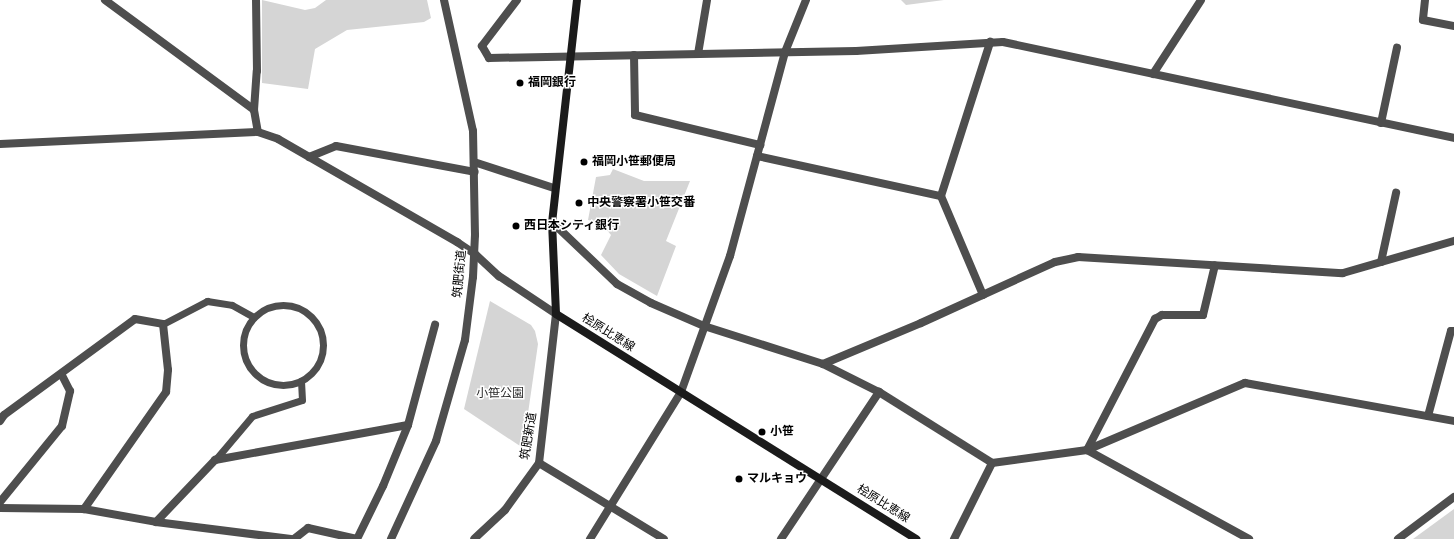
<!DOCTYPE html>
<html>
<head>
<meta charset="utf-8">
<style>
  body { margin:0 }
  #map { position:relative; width:1454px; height:539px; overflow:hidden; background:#fff; font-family:"DejaVu Sans","Noto Sans JP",sans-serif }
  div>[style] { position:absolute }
  .green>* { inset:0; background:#d5d5d5 }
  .service>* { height:7px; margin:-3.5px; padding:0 3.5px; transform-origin:3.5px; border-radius:3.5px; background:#4e4e4e }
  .service>.ring { margin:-3.5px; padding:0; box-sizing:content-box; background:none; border:7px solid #4e4e4e; border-radius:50% }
  .minor>* { height:8px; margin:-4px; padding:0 4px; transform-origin:4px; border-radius:4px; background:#4e4e4e }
  .tertiary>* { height:8px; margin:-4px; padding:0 4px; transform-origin:4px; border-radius:4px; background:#4e4e4e }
  .secondary>* { height:8px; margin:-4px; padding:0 4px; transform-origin:4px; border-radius:4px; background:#1b1b1b }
  .dots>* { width:11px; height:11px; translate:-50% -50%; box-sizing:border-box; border:2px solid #fff; border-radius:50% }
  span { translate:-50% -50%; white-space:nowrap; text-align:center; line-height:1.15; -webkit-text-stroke:3px #fff; paint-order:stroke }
  .poi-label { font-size:12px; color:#000; font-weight:700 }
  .left { translate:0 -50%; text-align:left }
  .street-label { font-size:12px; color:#000 }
  .park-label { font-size:12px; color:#2c2c2c }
</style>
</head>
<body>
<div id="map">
  <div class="green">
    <div style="clip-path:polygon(262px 0,305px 10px,315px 8px,326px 0,427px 0,431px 18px,424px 22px,347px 30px,315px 49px,308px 89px,262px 83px)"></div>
    <div style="clip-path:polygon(901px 0,944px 0,906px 5px)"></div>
    <div style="clip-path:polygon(613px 169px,644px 181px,690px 181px,666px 241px,676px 246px,657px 296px,619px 274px,601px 255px,611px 235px,601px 223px,588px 220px,596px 177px,610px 175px)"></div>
    <div style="clip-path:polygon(490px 301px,531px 325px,535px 331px,538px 344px,523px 448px,464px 409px)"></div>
    <div style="clip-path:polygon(1454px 509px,1454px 539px,1413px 539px)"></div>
  </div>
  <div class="service">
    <div class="ring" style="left:243px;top:305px;width:73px;height:73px"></div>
    <div style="left:163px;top:324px;width:50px;rotate:-27.6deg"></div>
    <div style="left:207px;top:301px;width:25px;rotate:9deg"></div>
    <div style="left:232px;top:305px;width:25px;rotate:29deg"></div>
    <div style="left:215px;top:460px;width:57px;rotate:-49.9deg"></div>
    <div style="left:252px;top:416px;width:52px;rotate:-17.7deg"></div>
    <div style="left:302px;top:400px;width:19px;rotate:-93deg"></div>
  </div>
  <div class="minor">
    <div style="left:105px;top:0;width:185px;rotate:36.4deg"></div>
    <div style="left:254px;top:110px;width:22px;rotate:80deg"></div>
    <div style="left:517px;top:0;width:58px;rotate:127.3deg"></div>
    <div style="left:482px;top:46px;width:14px;rotate:60deg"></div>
    <div style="left:489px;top:58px;width:367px;rotate:-1.1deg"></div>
    <div style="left:856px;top:51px;width:147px;rotate:-3.5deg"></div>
    <div style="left:1003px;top:42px;width:461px;rotate:12deg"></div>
    <div style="left:1425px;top:0;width:20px;rotate:96deg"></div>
    <div style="left:1423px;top:20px;width:32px;rotate:11deg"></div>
    <div style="left:698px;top:54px;width:55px;rotate:-80.5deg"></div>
    <div style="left:634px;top:55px;width:60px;rotate:89deg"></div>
    <div style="left:635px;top:115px;width:129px;rotate:13.5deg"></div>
    <div style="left:1153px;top:74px;width:88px;rotate:-57deg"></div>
    <div style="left:254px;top:110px;width:39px;rotate:-86deg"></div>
    <div style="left:257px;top:71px;width:71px;rotate:-90.8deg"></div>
    <div style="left:1381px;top:123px;width:77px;rotate:-78deg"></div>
    <div style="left:757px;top:156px;width:188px;rotate:12.3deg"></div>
    <div style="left:309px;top:157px;width:29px;rotate:-22deg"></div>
    <div style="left:336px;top:146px;width:141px;rotate:10.6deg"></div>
    <div style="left:474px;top:162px;width:84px;rotate:18deg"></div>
    <div style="left:552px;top:222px;width:90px;rotate:43.6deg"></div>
    <div style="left:617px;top:284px;width:39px;rotate:29deg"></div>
    <div style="left:651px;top:303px;width:58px;rotate:23.5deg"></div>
    <div style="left:704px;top:326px;width:125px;rotate:17.7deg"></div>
    <div style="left:823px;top:364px;width:63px;rotate:26.6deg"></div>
    <div style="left:879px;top:392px;width:133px;rotate:32.1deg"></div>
    <div style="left:992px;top:463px;width:96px;rotate:-7.8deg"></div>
    <div style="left:1087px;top:450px;width:185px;rotate:28.8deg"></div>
    <div style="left:1381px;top:262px;width:71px;rotate:-77.7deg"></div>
    <div style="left:983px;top:295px;width:108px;rotate:-113deg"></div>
    <div style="left:941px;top:196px;width:162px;rotate:-72.3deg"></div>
    <div style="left:823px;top:364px;width:106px;rotate:-22.7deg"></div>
    <div style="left:921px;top:323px;width:147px;rotate:-24.5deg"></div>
    <div style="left:1055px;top:262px;width:24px;rotate:-12deg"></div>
    <div style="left:1078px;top:257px;width:265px;rotate:3.5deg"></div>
    <div style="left:1343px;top:273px;width:116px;rotate:-16.1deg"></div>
    <div style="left:1428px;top:416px;width:88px;rotate:-74.9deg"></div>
    <div style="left:1451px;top:331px;width:3px"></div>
    <div style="left:0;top:421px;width:7px;rotate:-56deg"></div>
    <div style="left:4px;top:415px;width:162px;rotate:-36.2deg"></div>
    <div style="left:135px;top:319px;width:28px;rotate:10deg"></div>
    <div style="left:163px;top:324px;width:46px;rotate:83.8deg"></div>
    <div style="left:168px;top:370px;width:22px;rotate:95deg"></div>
    <div style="left:166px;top:392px;width:143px;rotate:125deg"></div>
    <div style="left:1087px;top:450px;width:172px;rotate:-23deg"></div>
    <div style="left:1245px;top:383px;width:212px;rotate:10.3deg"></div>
    <div style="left:1087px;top:450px;width:148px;rotate:-62.6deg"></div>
    <div style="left:1155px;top:319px;width:8px;rotate:-30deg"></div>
    <div style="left:1162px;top:315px;width:41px"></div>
    <div style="left:1203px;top:315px;width:51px;rotate:-76.5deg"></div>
    <div style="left:539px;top:463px;width:146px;rotate:31.3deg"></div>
    <div style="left:0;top:502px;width:98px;rotate:-50.8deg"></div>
    <div style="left:62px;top:426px;width:36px;rotate:-77deg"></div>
    <div style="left:70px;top:391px;width:18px;rotate:-117deg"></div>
    <div style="left:0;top:508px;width:84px;rotate:0.7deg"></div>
    <div style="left:84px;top:509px;width:73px;rotate:10.2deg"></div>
    <div style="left:156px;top:522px;width:136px;rotate:7.2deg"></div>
    <div style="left:156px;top:522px;width:86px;rotate:-46.4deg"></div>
    <div style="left:215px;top:460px;width:196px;rotate:-10.3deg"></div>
    <div style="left:358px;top:537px;width:57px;rotate:-63.9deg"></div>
    <div style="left:383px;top:486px;width:66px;rotate:-67.7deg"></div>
    <div style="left:408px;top:425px;width:104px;rotate:-74.9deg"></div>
    <div style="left:294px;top:539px;width:18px;rotate:-38deg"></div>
    <div style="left:308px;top:528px;width:50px;rotate:12.7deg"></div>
    <div style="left:590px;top:539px;width:173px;rotate:-58.2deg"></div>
    <div style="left:681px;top:392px;width:145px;rotate:-70.2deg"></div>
    <div style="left:730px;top:256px;width:211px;rotate:-74.9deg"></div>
    <div style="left:785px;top:52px;width:56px;rotate:-68deg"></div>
    <div style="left:781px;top:539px;width:177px;rotate:-56.3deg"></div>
    <div style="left:954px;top:539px;width:85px;rotate:-63.4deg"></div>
    <div style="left:1398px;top:539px;width:70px;rotate:-36.9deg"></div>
  </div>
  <div class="tertiary">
    <div style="left:0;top:144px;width:258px;rotate:-2.7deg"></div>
    <div style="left:258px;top:132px;width:21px;rotate:19deg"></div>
    <div style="left:278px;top:139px;width:207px;rotate:29.9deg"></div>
    <div style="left:457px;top:242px;width:22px;rotate:34deg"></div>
    <div style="left:475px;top:254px;width:33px;rotate:43deg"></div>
    <div style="left:499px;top:276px;width:69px;rotate:33.7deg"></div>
    <div style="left:556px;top:314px;width:150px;rotate:96.5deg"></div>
    <div style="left:539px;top:463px;width:58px;rotate:125.9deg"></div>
    <div style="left:505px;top:510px;width:42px;rotate:136.9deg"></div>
    <div style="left:391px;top:539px;width:108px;rotate:-65.3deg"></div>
    <div style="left:436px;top:441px;width:105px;rotate:-74deg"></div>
    <div style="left:465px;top:340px;width:64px;rotate:-82.8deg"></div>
    <div style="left:473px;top:277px;width:42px;rotate:-87.3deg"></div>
    <div style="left:475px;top:235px;width:104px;rotate:-91.1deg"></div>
    <div style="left:473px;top:131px;width:134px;rotate:-102.5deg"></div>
  </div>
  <div class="secondary">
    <div style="left:577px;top:0;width:223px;rotate:96.4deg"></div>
    <div style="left:552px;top:222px;width:92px;rotate:87.5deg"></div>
    <div style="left:556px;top:314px;width:425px;rotate:32deg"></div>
  </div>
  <div class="dots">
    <div style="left:520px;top:83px;background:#000"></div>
    <div style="left:584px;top:162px;background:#000"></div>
    <div style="left:579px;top:203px;background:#000"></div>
    <div style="left:516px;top:226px;background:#000"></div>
    <div style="left:762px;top:432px;background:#000"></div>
    <div style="left:739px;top:479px;background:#000"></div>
  </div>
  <div class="poi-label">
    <span class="left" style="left:528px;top:83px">福岡銀行</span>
    <span class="left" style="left:592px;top:162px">福岡小笹郵便局</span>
    <span class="left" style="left:587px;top:203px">中央警察署小笹交番</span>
    <span class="left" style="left:524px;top:226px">西日本シティ銀行</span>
    <span class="left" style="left:770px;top:432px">小笹</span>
    <span class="left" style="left:747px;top:479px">マルキョウ</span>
  </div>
  <div class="street-label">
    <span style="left:460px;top:274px;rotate:-85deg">筑肥街道</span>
    <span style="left:608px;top:333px;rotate:32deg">桧原比恵線</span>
    <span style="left:529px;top:436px;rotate:-81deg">筑肥新道</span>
    <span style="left:883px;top:504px;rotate:32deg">桧原比恵線</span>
  </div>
  <div class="park-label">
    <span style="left:500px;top:394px">小笹公園</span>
  </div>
</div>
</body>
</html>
